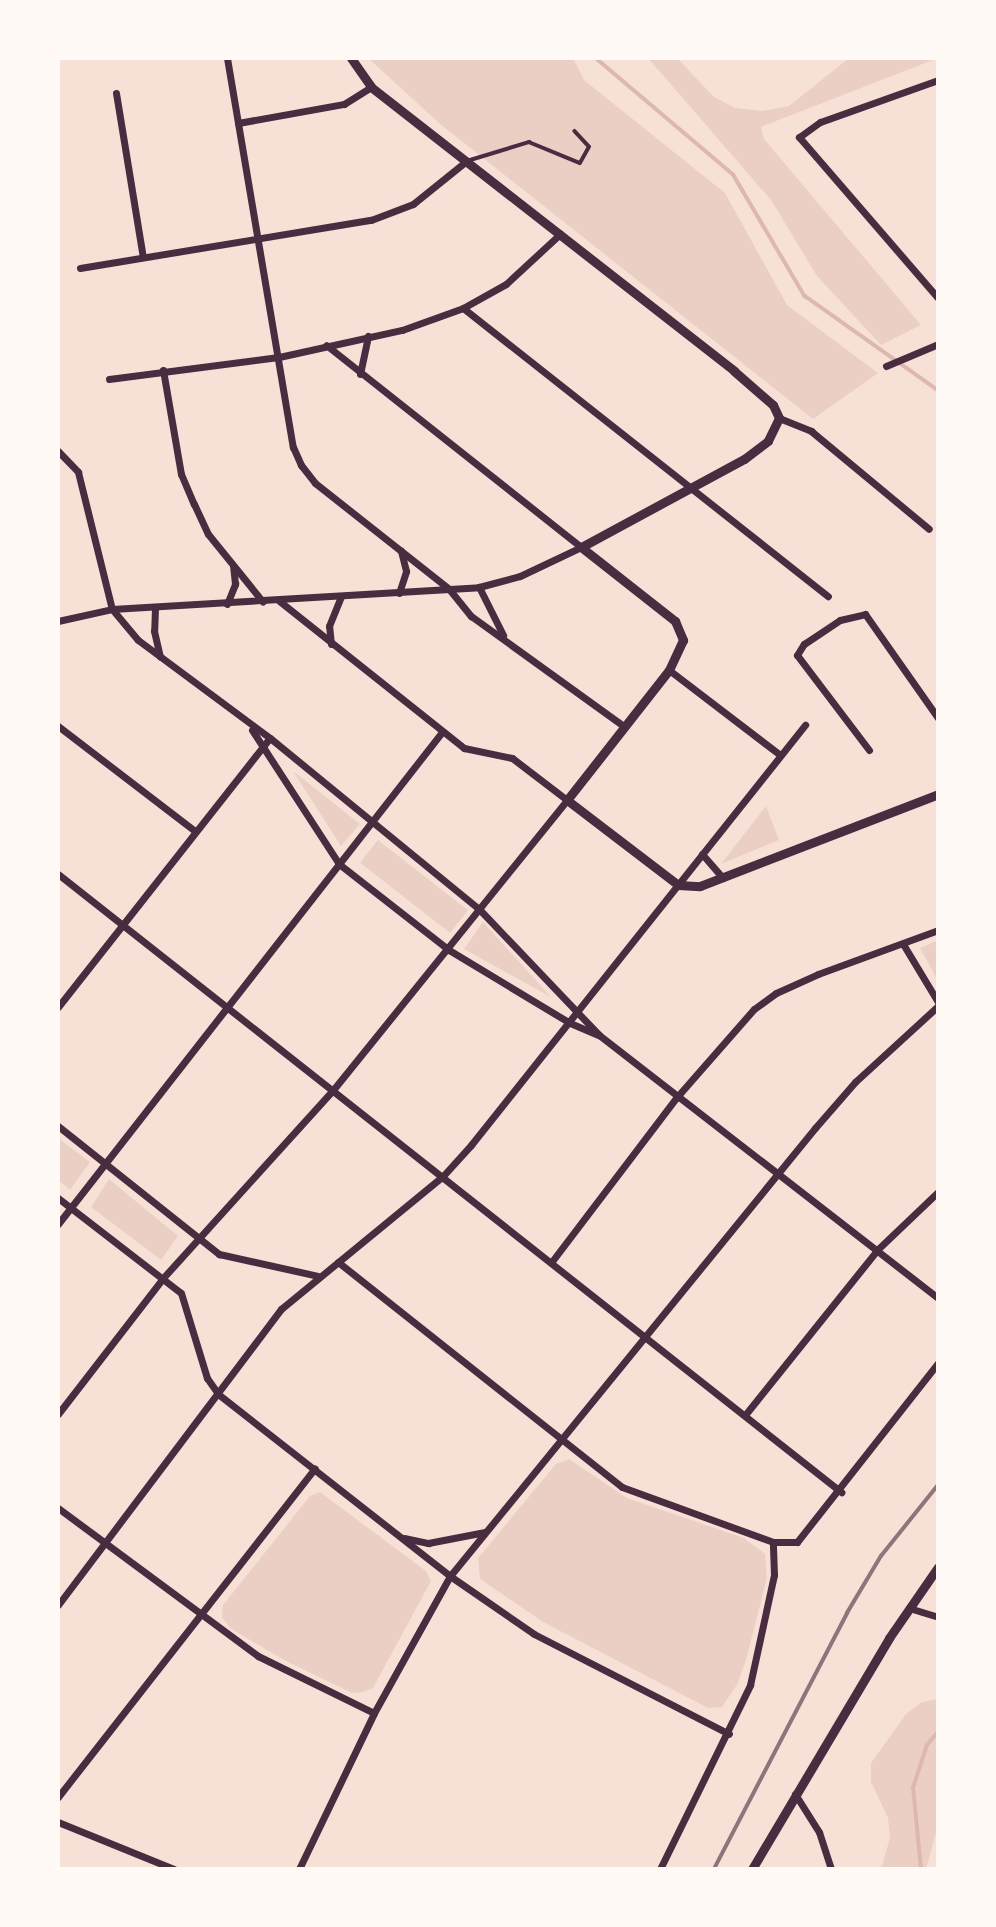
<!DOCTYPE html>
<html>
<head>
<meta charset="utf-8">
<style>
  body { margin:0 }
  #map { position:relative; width:996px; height:1927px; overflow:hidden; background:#f7e1d7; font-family:"Nunito Sans",sans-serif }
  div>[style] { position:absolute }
  .green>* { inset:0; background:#ebcfc5; transform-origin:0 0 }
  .stream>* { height:3.5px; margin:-1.75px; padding:0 1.75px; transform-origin:1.75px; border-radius:1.75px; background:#dcb8b0 }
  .service>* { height:3.5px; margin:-1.75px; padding:0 1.75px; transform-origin:1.75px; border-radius:1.75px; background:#4a2c40 }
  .minor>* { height:7px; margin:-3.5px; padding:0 3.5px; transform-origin:3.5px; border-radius:3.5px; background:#4a2c40 }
  .tertiary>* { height:9px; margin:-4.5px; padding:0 4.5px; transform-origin:4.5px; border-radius:4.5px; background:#4a2c40 }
  .rail>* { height:3.5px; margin:-1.75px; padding:0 1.75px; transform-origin:1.75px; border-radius:1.75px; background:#8f747c }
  span { translate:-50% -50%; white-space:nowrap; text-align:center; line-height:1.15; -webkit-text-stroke:6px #fffaf5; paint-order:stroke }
  .frame { position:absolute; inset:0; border:60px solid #fffaf5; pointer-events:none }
</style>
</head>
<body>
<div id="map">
  <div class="green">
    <div style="clip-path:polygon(368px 58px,573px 58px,584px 80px,725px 193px,787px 305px,878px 373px,813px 419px,440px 124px)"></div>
    <div style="clip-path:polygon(648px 58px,677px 58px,714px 97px,735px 108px,763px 111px,789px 106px,849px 58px,938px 58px,761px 127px,764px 139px,921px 325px,881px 345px,817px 276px,771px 200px)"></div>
    <div style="clip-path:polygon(293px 771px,360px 824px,341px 846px)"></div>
    <div style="clip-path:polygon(766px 806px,779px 840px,721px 864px)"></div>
    <div style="left:378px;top:840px;width:114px;height:29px;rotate:38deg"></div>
    <div style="clip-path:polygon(483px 922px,551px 997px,464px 949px)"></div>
    <div style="clip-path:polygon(938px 940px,938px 981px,920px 948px)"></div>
    <div style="clip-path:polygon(58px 1138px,90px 1162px,70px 1190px,58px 1180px)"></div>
    <div style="clip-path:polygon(109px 1179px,178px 1236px,161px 1260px,91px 1207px)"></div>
    <div style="clip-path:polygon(569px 1459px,627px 1498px,744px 1538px,765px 1554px,767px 1578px,746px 1660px,738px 1683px,722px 1707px,708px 1708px,543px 1622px,480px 1579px,478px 1558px,556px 1464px)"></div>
    <div style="clip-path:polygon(320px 1492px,426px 1571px,431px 1581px,373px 1688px,363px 1692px,352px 1693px,284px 1660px,230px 1628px,222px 1617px,223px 1605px,310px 1496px)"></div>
    <div style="clip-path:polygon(938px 1699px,938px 1826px,926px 1869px,881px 1869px,890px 1838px,888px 1818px,871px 1782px,871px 1763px,906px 1714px,922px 1702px)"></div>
  </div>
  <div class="stream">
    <div style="left:596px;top:58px;width:180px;rotate:40.3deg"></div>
    <div style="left:733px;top:174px;width:142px;rotate:59.5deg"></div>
    <div style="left:805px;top:296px;width:163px;rotate:35.3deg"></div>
    <div style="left:921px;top:1869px;width:81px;rotate:-95.6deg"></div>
    <div style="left:913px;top:1788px;width:45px;rotate:-72deg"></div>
    <div style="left:927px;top:1745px;width:17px;rotate:-50deg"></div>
  </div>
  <div class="service">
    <div style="left:467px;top:161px;width:65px;rotate:-17deg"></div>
    <div style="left:529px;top:142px;width:55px;rotate:22.4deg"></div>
    <div style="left:580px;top:163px;width:18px;rotate:-61deg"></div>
    <div style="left:589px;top:147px;width:21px;rotate:-133deg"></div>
  </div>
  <div class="minor">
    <div style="left:227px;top:58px;width:395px;rotate:80.4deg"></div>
    <div style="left:293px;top:447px;width:20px;rotate:66deg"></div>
    <div style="left:301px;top:465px;width:23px;rotate:52deg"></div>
    <div style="left:315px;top:483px;width:171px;rotate:38.3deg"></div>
    <div style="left:449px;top:589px;width:35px;rotate:51deg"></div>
    <div style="left:471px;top:616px;width:190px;rotate:35.8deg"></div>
    <div style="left:938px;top:80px;width:125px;rotate:160.4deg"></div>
    <div style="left:820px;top:122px;width:26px;rotate:144deg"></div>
    <div style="left:799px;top:137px;width:213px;rotate:49.2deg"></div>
    <div style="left:116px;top:93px;width:166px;rotate:80.7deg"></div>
    <div style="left:238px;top:123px;width:108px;rotate:-10.2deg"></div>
    <div style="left:344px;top:104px;width:32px;rotate:-32deg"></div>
    <div style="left:80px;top:268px;width:295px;rotate:-9.4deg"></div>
    <div style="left:371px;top:220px;width:45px;rotate:-20.9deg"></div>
    <div style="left:413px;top:204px;width:67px;rotate:-38.9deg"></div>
    <div style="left:463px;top:308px;width:465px;rotate:38.3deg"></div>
    <div style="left:886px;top:366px;width:56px;rotate:-22.9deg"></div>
    <div style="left:163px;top:370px;width:106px;rotate:80.2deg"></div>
    <div style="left:181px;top:474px;width:33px;rotate:67deg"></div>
    <div style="left:194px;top:504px;width:33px;rotate:65deg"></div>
    <div style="left:208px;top:534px;width:87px;rotate:51deg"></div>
    <div style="left:360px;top:374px;width:39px;rotate:-78deg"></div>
    <div style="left:109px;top:379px;width:171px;rotate:-7.4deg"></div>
    <div style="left:279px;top:357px;width:126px;rotate:-12.4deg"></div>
    <div style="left:402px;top:330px;width:65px;rotate:-19.8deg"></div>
    <div style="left:463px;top:308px;width:49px;rotate:-29.2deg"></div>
    <div style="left:506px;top:284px;width:74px;rotate:-42.8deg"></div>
    <div style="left:779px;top:418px;width:35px;rotate:22deg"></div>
    <div style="left:811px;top:431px;width:153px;rotate:39.7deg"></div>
    <div style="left:58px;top:451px;width:29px;rotate:46deg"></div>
    <div style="left:78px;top:472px;width:141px;rotate:76.1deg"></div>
    <div style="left:112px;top:609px;width:40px;rotate:50deg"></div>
    <div style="left:138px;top:640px;width:164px;rotate:36.6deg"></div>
    <div style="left:270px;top:738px;width:271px;rotate:39.3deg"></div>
    <div style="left:480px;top:910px;width:173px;rotate:46.4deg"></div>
    <div style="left:599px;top:1035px;width:429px;rotate:37.8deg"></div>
    <div style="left:479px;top:587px;width:54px;rotate:63.4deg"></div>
    <div style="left:399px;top:593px;width:23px;rotate:-72deg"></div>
    <div style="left:406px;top:571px;width:21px;rotate:-104deg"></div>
    <div style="left:227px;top:604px;width:22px;rotate:-68deg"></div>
    <div style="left:235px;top:584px;width:18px;rotate:-96deg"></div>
    <div style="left:155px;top:608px;width:23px;rotate:92deg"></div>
    <div style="left:154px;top:631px;width:26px;rotate:77deg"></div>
    <div style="left:58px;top:621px;width:55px;rotate:-12.5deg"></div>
    <div style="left:112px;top:609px;width:368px;rotate:-3.4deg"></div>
    <div style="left:479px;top:587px;width:42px;rotate:-15deg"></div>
    <div style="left:520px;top:576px;width:68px;rotate:-25.4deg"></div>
    <div style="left:581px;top:547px;width:325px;rotate:-141.6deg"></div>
    <div style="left:331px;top:644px;width:18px;rotate:-96deg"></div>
    <div style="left:329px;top:626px;width:32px;rotate:-68deg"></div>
    <div style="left:669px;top:670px;width:138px;rotate:37.4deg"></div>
    <div style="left:58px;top:726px;width:173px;rotate:37.5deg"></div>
    <div style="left:252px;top:730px;width:160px;rotate:57deg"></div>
    <div style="left:339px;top:864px;width:140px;rotate:38deg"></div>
    <div style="left:449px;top:950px;width:141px;rotate:31.1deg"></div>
    <div style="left:570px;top:1023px;width:30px;rotate:23deg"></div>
    <div style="left:869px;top:750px;width:119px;rotate:-127.2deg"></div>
    <div style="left:797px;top:655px;width:13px;rotate:-58deg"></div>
    <div style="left:804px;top:644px;width:43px;rotate:-33.7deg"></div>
    <div style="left:840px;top:620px;width:26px;rotate:-13deg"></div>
    <div style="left:865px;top:614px;width:127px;rotate:54.9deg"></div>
    <div style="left:702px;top:854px;width:32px;rotate:49deg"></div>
    <div style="left:58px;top:874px;width:998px;rotate:38.28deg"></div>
    <div style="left:903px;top:944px;width:68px;rotate:58.9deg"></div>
    <div style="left:58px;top:1007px;width:342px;rotate:-51.8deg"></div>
    <div style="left:58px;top:1126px;width:206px;rotate:38.5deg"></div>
    <div style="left:219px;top:1254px;width:101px;rotate:12.5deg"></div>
    <div style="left:58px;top:1198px;width:155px;rotate:37.7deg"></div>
    <div style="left:181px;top:1293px;width:89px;rotate:73deg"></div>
    <div style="left:207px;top:1378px;width:19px;rotate:55deg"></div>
    <div style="left:218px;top:1394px;width:295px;rotate:38.1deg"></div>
    <div style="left:450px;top:1576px;width:102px;rotate:34.6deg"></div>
    <div style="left:534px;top:1634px;width:219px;rotate:27.1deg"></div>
    <div style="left:58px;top:1224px;width:624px;rotate:-52.03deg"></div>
    <div style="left:553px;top:1260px;width:203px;rotate:-52.8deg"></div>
    <div style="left:676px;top:1098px;width:118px;rotate:-48.8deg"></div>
    <div style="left:754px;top:1009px;width:27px;rotate:-36deg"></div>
    <div style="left:776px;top:993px;width:46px;rotate:-24.3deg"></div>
    <div style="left:818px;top:974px;width:128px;rotate:-20.1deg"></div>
    <div style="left:338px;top:1262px;width:362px;rotate:38.4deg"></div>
    <div style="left:622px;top:1487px;width:161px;rotate:20deg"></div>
    <div style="left:773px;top:1542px;width:24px"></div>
    <div style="left:797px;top:1542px;width:228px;rotate:-51.8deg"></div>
    <div style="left:58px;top:1414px;width:172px;rotate:-52.3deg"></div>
    <div style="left:163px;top:1278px;width:253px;rotate:-47.9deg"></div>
    <div style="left:333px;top:1090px;width:373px;rotate:-51.1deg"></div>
    <div style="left:567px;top:800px;width:69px;rotate:-142.6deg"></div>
    <div style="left:512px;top:758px;width:49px;rotate:-168.2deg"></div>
    <div style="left:464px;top:748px;width:236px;rotate:-141.5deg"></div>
    <div style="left:745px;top:1415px;width:211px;rotate:-51.3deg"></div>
    <div style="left:877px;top:1250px;width:84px;rotate:-43.6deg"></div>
    <div style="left:58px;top:1508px;width:249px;rotate:36.5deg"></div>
    <div style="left:258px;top:1656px;width:129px;rotate:26.2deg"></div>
    <div style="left:404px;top:1538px;width:25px;rotate:12deg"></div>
    <div style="left:428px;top:1543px;width:58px;rotate:-10.9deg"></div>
    <div style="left:58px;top:1605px;width:371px;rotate:-53deg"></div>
    <div style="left:281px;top:1309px;width:210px;rotate:-39.4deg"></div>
    <div style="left:443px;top:1176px;width:42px;rotate:-47.9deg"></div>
    <div style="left:471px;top:1145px;width:537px;rotate:-51.51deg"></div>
    <div style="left:909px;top:1608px;width:30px;rotate:17deg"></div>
    <div style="left:795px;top:1794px;width:45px;rotate:57.7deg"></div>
    <div style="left:819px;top:1832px;width:39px;rotate:72deg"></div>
    <div style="left:58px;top:1797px;width:417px;rotate:-52deg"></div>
    <div style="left:58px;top:1822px;width:125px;rotate:22.1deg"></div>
    <div style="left:299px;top:1869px;width:173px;rotate:-64.3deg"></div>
    <div style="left:374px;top:1713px;width:157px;rotate:-61deg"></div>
    <div style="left:450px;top:1576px;width:578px;rotate:-50.83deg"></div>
    <div style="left:815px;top:1128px;width:61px;rotate:-49deg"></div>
    <div style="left:855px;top:1082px;width:113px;rotate:-42.5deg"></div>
    <div style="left:660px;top:1869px;width:205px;rotate:-63.9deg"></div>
    <div style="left:750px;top:1685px;width:113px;rotate:-77.7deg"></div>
    <div style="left:774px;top:1575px;width:33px;rotate:-92deg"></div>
  </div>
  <div class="tertiary">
    <div style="left:351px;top:58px;width:35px;rotate:55deg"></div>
    <div style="left:371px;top:87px;width:461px;rotate:38deg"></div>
    <div style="left:734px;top:371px;width:52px;rotate:41.1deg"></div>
    <div style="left:773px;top:405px;width:14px;rotate:65deg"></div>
    <div style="left:779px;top:418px;width:25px;rotate:116deg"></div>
    <div style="left:768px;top:441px;width:30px;rotate:143deg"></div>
    <div style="left:744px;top:459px;width:185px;rotate:151.6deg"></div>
    <div style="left:581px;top:547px;width:120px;rotate:38.2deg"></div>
    <div style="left:675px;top:621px;width:21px;rotate:67deg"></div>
    <div style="left:683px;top:640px;width:33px;rotate:115deg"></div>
    <div style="left:669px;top:670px;width:165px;rotate:128.1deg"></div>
    <div style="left:567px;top:800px;width:140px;rotate:37.4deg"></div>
    <div style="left:678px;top:885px;width:22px;rotate:3deg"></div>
    <div style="left:700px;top:886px;width:255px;rotate:-21.1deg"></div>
    <div style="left:752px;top:1869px;width:269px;rotate:-59.3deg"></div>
    <div style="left:889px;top:1638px;width:86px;rotate:-55.4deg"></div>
  </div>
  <div class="rail">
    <div style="left:714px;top:1869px;width:288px;rotate:-62.5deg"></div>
    <div style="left:847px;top:1613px;width:66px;rotate:-59.2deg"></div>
    <div style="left:881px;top:1556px;width:91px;rotate:-51.2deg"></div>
  </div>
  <div class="frame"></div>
</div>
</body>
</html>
